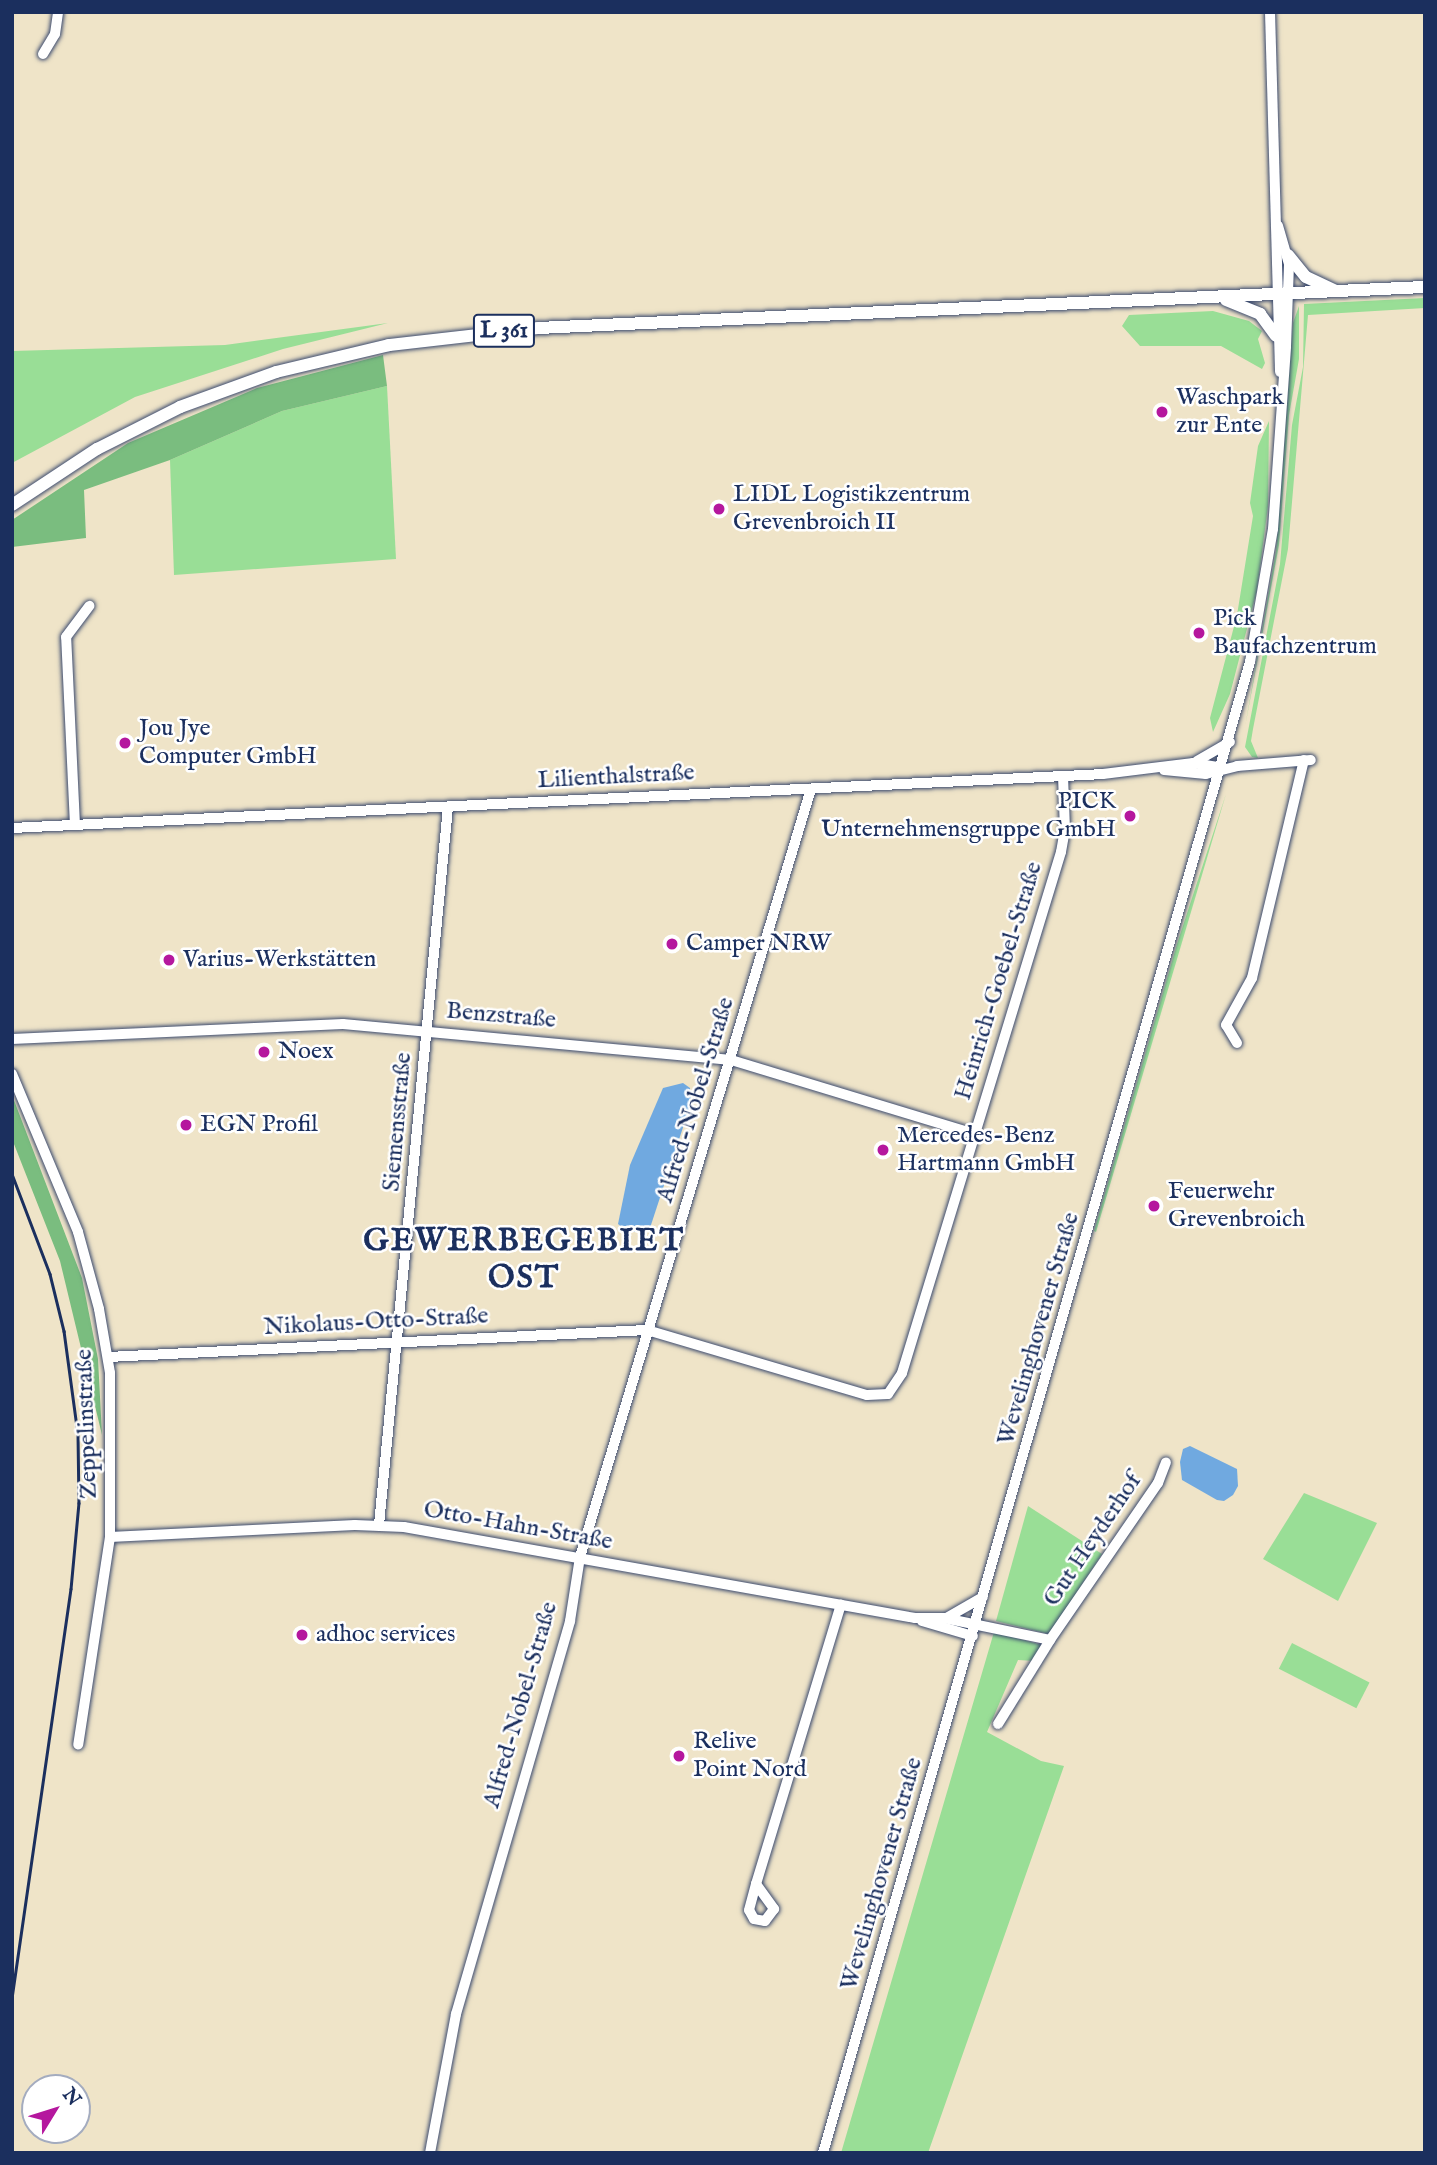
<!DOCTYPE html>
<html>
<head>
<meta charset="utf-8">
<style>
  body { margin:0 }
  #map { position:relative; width:1437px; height:2165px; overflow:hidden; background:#efe4c8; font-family:"IM FELL English",serif }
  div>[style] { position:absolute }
  .green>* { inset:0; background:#99de96; transform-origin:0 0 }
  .forest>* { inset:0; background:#7abd7f }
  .water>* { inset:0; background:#70a9e0 }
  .roads { filter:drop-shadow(0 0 2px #3b4a6e) drop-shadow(0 0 2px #3b4a6e) }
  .minor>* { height:10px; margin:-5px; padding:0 5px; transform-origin:5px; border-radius:5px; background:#fff }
  .major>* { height:12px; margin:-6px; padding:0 6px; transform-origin:6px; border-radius:6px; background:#fff }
  .rail>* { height:2.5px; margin:-1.25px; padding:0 1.25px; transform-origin:1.25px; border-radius:1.25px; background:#1b2f5e }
  .dots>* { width:19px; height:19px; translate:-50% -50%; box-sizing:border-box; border:4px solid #fff; border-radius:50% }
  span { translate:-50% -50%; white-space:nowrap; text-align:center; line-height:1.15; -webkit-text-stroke:5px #fff; paint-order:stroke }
  .shield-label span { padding:2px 5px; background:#fff; border:2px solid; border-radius:5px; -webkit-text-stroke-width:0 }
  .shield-label { font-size:23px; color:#1b2f5e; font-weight:700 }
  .poi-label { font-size:24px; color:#1b2f5e }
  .left { translate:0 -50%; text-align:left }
  .right { translate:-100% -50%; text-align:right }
  .street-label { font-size:24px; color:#1b2f5e }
  .district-label { font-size:32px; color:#1b2f5e; font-weight:700; letter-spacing:2px }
  .frame { position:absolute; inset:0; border:14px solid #1b2f5e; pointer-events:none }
  .north { position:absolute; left:21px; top:2074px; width:70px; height:70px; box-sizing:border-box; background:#fff; border:2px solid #a4acbf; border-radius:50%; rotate:52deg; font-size:19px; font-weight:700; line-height:28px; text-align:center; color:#1b2f5e }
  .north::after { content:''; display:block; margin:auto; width:24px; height:32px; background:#b5179e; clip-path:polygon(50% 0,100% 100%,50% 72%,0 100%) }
</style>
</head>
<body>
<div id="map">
  <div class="green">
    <div style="clip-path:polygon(1425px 298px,1425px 308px,1308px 315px,1288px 549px,1253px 729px,1251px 741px,1258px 758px,1252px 757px,1245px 747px,1280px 564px,1292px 425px,1303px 367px,1304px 304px)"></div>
    <div style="clip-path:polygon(1299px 306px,1299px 359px,1289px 415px,1279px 545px,1245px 727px,1276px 551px,1293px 323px)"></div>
    <div style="clip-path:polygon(1213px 311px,1249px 321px,1262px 331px,1258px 339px,1265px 363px,1262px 369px,1221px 346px,1140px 346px,1122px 326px,1129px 315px)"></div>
    <div style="clip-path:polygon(388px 323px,283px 349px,135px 397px,12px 463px,12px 351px,225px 345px)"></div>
    <div style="clip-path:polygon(387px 386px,396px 559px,174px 575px,170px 460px,282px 411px)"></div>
    <div style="clip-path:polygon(1269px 421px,1268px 506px,1257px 590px,1230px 694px,1213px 732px,1210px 718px,1237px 615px,1253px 516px,1250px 503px,1258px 446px)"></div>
    <div style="clip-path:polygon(1226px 794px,1096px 1232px,1094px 1231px,1177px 944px)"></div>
    <div style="clip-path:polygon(1304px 1493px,1377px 1523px,1338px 1601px,1263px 1559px)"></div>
    <div style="clip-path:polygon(1028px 1506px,1102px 1554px,1049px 1634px,996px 1621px)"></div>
    <div style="clip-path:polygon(994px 1632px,1042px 1645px,1035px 1661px,1018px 1660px,987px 1732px,1041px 1761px,1064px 1766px,928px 2153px,841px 2153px)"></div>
    <div style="left:1292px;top:1643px;width:87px;height:29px;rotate:27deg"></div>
  </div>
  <div class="forest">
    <div style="clip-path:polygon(383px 355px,387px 386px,282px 411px,170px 460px,84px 490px,86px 538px,12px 547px,12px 520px,128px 443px,257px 388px)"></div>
    <div style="clip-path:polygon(12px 1095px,82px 1278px,98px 1359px,102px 1435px,60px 1261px,12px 1139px)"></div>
  </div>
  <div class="water">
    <div style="clip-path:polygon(683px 1083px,690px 1088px,691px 1103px,649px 1231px,628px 1232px,618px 1224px,630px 1165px,663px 1088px)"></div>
    <div style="clip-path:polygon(1190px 1446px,1237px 1469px,1238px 1486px,1233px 1495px,1224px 1501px,1217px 1500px,1182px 1480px,1180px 1462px,1183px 1449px)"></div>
  </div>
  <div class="roads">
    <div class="minor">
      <div style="left:1270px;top:12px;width:360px;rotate:88.4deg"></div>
      <div style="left:43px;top:54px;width:23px;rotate:-59deg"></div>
      <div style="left:55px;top:34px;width:22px;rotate:-82deg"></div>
      <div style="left:1197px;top:761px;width:38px;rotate:-30deg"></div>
      <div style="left:1164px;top:770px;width:42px;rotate:5.4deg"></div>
      <div style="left:1206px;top:774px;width:32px;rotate:-14deg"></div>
      <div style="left:1237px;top:766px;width:74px;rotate:-4.6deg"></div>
      <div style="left:75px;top:825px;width:188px;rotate:-92.7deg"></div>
      <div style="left:66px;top:637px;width:39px;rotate:-53deg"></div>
      <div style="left:12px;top:828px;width:1092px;rotate:-2.83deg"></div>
      <div style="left:1103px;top:774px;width:91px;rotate:-7deg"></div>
      <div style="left:1193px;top:763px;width:31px;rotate:9deg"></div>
      <div style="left:12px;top:1039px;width:331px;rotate:-2.6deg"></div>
      <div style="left:343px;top:1024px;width:390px;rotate:5.3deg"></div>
      <div style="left:731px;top:1060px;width:254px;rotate:16.9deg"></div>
      <div style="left:1237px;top:1043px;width:21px;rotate:-121deg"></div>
      <div style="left:1226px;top:1025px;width:54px;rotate:-61deg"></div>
      <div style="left:1252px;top:978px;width:224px;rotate:-76.6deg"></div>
      <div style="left:12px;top:1074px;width:171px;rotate:67.3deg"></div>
      <div style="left:78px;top:1232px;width:80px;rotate:74.7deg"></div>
      <div style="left:99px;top:1309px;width:65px;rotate:80.2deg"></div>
      <div style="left:110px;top:1373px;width:164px;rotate:90deg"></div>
      <div style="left:110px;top:1537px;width:210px;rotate:98.7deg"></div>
      <div style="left:108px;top:1357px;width:540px;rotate:-2.87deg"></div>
      <div style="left:647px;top:1330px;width:229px;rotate:16.5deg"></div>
      <div style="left:867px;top:1395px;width:21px;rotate:-3deg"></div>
      <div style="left:888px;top:1394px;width:25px;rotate:-56deg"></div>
      <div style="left:902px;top:1373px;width:545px;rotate:-73.03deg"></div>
      <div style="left:1061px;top:852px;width:22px;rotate:-80deg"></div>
      <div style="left:1065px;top:830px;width:54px;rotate:-92.1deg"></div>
      <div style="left:379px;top:1525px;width:721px;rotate:-84.51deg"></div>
      <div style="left:110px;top:1537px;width:245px;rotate:-2.8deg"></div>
      <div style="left:355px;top:1525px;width:49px;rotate:2.3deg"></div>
      <div style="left:404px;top:1527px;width:519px;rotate:10.1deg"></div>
      <div style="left:915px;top:1618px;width:29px"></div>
      <div style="left:944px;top:1618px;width:108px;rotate:11.7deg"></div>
      <div style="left:1050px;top:1640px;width:191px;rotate:-55.5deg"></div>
      <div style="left:1158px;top:1483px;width:22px;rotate:-69deg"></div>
      <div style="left:948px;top:1617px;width:40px;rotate:-29.7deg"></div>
      <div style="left:922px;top:1621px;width:53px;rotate:16.4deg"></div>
      <div style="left:998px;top:1724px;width:99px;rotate:-58.2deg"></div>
      <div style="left:756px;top:1884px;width:31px;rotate:54deg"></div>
      <div style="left:774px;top:1909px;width:15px;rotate:127deg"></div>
      <div style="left:765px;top:1921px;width:11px;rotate:-170deg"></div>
      <div style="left:754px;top:1919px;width:10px;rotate:-119deg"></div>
      <div style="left:749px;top:1910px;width:27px;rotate:-75deg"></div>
      <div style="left:756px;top:1884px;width:292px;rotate:-73.1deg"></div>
      <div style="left:430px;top:2153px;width:141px;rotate:-79.4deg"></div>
      <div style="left:456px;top:2014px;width:409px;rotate:-73.8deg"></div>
      <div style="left:570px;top:1621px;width:65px;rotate:-81.1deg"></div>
      <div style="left:580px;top:1557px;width:802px;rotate:-73.26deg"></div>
      <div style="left:823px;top:2153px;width:1551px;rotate:-74.02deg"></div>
      <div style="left:1250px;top:662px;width:135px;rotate:-80.2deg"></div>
      <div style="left:1273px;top:529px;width:183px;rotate:-85.9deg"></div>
      <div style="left:1286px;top:346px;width:82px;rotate:-87.9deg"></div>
      <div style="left:1289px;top:264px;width:40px;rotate:-106deg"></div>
    </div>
    <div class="major">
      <div style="left:1288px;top:255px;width:28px;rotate:51deg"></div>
      <div style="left:1306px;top:277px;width:31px;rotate:25deg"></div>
      <div style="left:1226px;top:300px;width:37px;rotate:22deg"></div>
      <div style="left:1260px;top:314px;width:27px;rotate:54deg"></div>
      <div style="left:12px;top:505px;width:102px;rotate:-33.4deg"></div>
      <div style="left:97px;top:449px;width:93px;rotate:-26.8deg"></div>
      <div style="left:180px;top:407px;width:102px;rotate:-20deg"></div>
      <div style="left:276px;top:372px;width:116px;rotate:-13.4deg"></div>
      <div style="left:389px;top:345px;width:150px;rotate:-6.5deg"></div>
      <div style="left:538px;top:328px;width:888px;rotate:-2.65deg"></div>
    </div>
  </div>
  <div class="rail">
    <div style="left:12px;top:1174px;width:107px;rotate:69.2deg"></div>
    <div style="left:50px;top:1274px;width:59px;rotate:76.2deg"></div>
    <div style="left:64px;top:1331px;width:104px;rotate:82.3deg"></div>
    <div style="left:78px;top:1434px;width:69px;rotate:89.2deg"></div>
    <div style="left:79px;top:1503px;width:86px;rotate:95.3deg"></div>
    <div style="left:71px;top:1589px;width:415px;rotate:98.2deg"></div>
  </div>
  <div class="dots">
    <div style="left:1162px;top:412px;background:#b5179e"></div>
    <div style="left:719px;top:509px;background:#b5179e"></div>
    <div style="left:1199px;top:633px;background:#b5179e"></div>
    <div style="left:125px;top:743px;background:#b5179e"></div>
    <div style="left:1130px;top:816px;background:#b5179e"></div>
    <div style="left:672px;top:944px;background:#b5179e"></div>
    <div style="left:169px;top:960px;background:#b5179e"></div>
    <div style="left:264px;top:1052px;background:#b5179e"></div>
    <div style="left:186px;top:1125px;background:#b5179e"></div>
    <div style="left:883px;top:1150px;background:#b5179e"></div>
    <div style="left:1154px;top:1206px;background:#b5179e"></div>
    <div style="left:302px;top:1635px;background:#b5179e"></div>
    <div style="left:679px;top:1756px;background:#b5179e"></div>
  </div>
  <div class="shield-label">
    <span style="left:504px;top:331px">L 361</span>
  </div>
  <div class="poi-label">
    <span class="left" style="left:1176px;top:412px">Waschpark<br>zur Ente</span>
    <span class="left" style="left:733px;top:509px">LIDL Logistikzentrum<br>Grevenbroich II</span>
    <span class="left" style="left:1213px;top:633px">Pick<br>Baufachzentrum</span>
    <span class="left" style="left:139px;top:743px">Jou Jye<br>Computer GmbH</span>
    <span class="right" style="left:1116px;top:816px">PICK<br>Unternehmensgruppe GmbH</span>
    <span class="left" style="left:686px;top:944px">Camper NRW</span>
    <span class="left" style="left:183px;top:960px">Varius-Werkstätten</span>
    <span class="left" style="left:278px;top:1052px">Noex</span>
    <span class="left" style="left:200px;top:1125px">EGN Profil</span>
    <span class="left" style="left:897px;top:1150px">Mercedes-Benz<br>Hartmann GmbH</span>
    <span class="left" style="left:1168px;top:1206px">Feuerwehr<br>Grevenbroich</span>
    <span class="left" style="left:316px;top:1635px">adhoc services</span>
    <span class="left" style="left:693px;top:1756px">Relive<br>Point Nord</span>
  </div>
  <div class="street-label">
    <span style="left:616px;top:777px;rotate:-3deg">Lilienthalstraße</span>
    <span style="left:999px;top:981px;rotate:-73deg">Heinrich-Goebel-Straße</span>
    <span style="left:501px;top:1016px;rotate:5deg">Benzstraße</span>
    <span style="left:696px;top:1100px;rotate:-73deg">Alfred-Nobel-Straße</span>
    <span style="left:398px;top:1122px;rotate:-85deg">Siemensstraße</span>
    <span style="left:376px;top:1322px;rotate:-3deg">Nikolaus-Otto-Straße</span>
    <span style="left:1039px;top:1329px;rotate:-74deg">Wevelinghovener Straße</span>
    <span style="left:87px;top:1424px;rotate:-92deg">Zeppelinstraße</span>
    <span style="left:518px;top:1526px;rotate:10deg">Otto-Hahn-Straße</span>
    <span style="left:1093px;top:1540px;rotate:-56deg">Gut Heyderhof</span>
    <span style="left:521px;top:1705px;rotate:-74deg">Alfred-Nobel-Straße</span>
    <span style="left:882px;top:1874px;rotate:-74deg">Wevelinghovener Straße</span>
  </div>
  <div class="district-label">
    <span style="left:524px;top:1261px">GEWERBEGEBIET<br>OST</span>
  </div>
  <div class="frame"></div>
  <div class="north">N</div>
</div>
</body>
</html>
